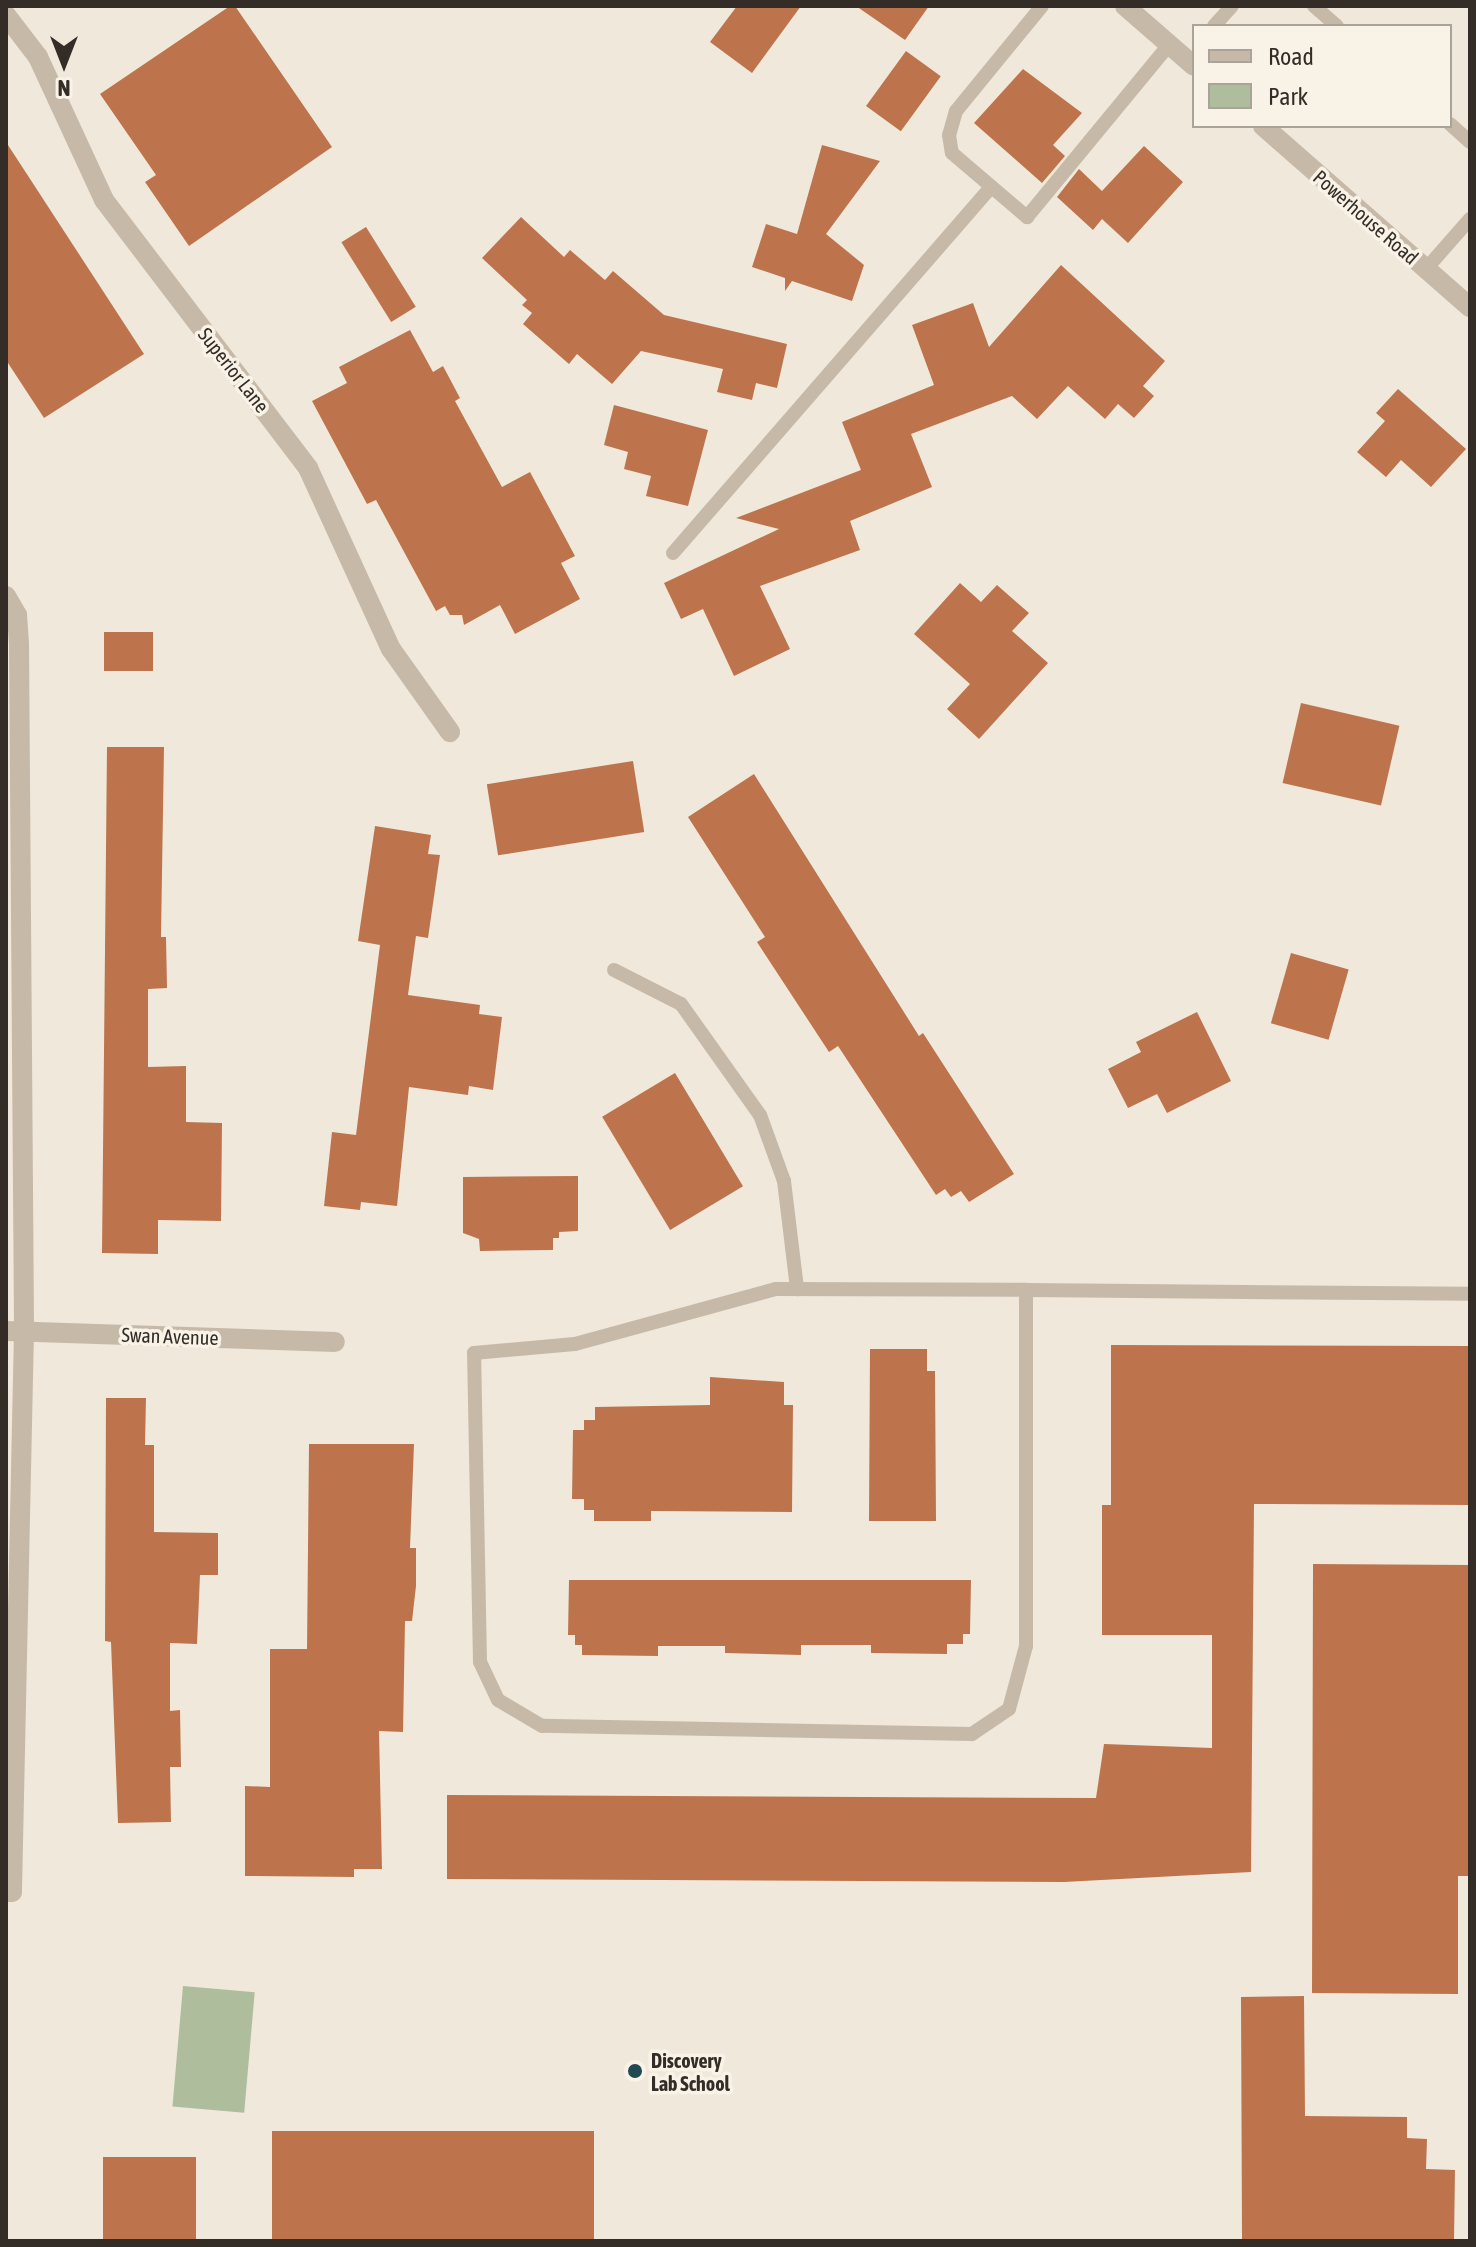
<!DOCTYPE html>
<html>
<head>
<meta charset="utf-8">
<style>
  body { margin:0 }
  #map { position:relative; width:1476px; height:2247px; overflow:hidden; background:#f0e8db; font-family:"Asap Condensed",sans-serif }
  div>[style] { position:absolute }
  .green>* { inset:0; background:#aebd9c; transform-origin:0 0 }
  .building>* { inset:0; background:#bd744c; transform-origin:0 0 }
  .service>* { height:14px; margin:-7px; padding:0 7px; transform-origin:7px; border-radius:7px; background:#c7b9a8 }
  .minor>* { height:20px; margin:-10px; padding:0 10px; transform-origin:10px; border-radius:10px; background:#c7b9a8 }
  .tertiary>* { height:20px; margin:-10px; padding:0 10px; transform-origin:10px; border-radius:10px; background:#c7b9a8 }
  .dots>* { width:22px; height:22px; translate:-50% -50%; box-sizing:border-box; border:4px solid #f8f2e7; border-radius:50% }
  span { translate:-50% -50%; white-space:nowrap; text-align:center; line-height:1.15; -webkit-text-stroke:7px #f8f2e7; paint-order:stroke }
  .street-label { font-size:20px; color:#342d27 }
  .poi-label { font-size:20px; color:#342d27; font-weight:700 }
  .left { translate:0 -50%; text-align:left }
  .frame { position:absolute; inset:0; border:8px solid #342d27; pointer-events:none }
  .legend { position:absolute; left:1192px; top:24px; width:260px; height:104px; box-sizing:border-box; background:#f8f2e7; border:2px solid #aaa39a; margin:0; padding:10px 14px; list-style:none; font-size:24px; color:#342d27 }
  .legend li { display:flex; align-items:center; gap:16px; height:40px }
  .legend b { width:40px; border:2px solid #aaa39a }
  .north { position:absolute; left:24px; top:24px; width:80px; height:80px; -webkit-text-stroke:6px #f8f2e7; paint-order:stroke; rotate:180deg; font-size:22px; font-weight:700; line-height:32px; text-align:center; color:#342d27 }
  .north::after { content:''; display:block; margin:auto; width:28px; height:36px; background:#342d27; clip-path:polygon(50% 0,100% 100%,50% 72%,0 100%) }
</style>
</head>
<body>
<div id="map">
  <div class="green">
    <div style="left:183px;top:1986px;width:72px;height:121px;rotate:5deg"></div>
  </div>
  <div class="building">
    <div style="clip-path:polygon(230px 6px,235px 6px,332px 147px,189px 246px,145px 182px,156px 175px,100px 94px)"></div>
    <div style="clip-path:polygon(737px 6px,801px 6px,752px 73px,710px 42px)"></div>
    <div style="clip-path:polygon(856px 6px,929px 6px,905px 40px)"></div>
    <div style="left:906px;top:51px;width:43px;height:68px;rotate:36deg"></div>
    <div style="clip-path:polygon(1023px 69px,1082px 113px,1053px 145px,1065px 156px,1042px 183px,974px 123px)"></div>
    <div style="clip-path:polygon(6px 142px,144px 354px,44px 418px,6px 360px)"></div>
    <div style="clip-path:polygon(822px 145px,880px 161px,826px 234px,864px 265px,852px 301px,792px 281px,785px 291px,785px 278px,752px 267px,766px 224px,797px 234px)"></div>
    <div style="clip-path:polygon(1144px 146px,1183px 182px,1128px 243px,1102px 219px,1093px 230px,1057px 197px,1079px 169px,1102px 191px)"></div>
    <div style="clip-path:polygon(521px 217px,564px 257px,570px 250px,605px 280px,613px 271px,664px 315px,787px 344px,777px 388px,756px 383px,752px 400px,717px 392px,723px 369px,641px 351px,612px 384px,577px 354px,569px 364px,523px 324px,532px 313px,522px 305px,527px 300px,482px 258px)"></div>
    <div style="left:366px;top:227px;width:94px;height:29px;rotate:58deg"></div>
    <div style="clip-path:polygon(1061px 265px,1165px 361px,1143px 386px,1154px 396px,1134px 418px,1118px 404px,1105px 419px,1068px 386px,1037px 419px,1012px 396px,911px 434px,932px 487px,850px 521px,860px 550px,760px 586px,790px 649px,734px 676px,703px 609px,681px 619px,664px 583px,779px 529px,736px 518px,861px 470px,842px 422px,934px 385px,912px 325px,973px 303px,989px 347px)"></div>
    <div style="clip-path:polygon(410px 330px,433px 372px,443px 366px,460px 398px,455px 401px,502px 487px,530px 472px,575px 556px,561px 563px,580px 599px,515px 634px,500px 605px,464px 625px,462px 615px,450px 615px,445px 606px,436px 611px,376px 500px,367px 504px,312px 401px,347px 383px,339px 367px)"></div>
    <div style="clip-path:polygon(1398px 389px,1466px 449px,1431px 487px,1401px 460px,1386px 477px,1357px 452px,1385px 421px,1376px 413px)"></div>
    <div style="clip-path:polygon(614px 405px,708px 430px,688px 506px,646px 496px,651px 476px,624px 469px,628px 452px,604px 445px)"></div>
    <div style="clip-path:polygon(960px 583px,981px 602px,997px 585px,1029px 613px,1012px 631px,1048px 663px,979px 739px,947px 709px,970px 684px,914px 634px)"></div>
    <div style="left:153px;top:632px;width:39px;height:49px;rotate:90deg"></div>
    <div style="left:1301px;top:703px;width:101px;height:82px;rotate:13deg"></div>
    <div style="clip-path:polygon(107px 747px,164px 747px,161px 937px,166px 937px,167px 988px,148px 989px,148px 1067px,186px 1066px,186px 1122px,222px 1123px,221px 1221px,158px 1220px,158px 1254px,102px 1253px)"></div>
    <div style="left:633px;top:761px;width:72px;height:148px;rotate:81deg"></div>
    <div style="clip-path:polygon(754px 774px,919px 1036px,923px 1033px,1014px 1174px,969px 1202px,961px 1191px,951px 1197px,945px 1189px,936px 1195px,838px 1046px,829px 1052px,757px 942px,765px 937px,688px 817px)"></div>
    <div style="clip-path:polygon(375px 826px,431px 835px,428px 854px,440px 855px,428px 938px,416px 936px,408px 995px,480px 1005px,479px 1014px,502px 1017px,493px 1090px,469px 1086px,468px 1095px,409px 1087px,397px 1206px,361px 1202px,360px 1210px,324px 1206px,332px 1132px,356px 1135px,380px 945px,358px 941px)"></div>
    <div style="left:1291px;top:953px;width:60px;height:73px;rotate:16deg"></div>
    <div style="clip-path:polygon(1197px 1012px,1231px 1081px,1167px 1113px,1157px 1094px,1128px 1108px,1108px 1069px,1141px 1052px,1136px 1042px)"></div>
    <div style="left:675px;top:1073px;width:132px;height:85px;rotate:59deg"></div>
    <div style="clip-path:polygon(578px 1176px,578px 1231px,559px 1232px,559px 1238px,553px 1238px,553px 1250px,480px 1251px,479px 1239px,463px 1233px,463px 1177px)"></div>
    <div style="clip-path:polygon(1111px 1345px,1470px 1346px,1470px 1505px,1254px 1504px,1251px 1872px,1064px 1882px,447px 1879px,447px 1795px,1096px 1798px,1104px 1744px,1212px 1748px,1212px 1635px,1102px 1635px,1102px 1505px,1111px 1505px)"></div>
    <div style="clip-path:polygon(870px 1349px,927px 1349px,927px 1371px,935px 1371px,936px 1521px,869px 1521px)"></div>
    <div style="clip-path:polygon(710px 1377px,784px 1382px,784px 1405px,793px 1405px,792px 1512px,651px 1511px,651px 1521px,594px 1521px,594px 1510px,584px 1510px,584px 1499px,572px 1499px,573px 1430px,584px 1430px,584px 1420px,595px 1420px,595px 1407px,710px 1405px)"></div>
    <div style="clip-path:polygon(106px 1398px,146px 1398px,145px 1445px,154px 1445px,154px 1532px,218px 1533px,218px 1575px,200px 1575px,197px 1644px,170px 1643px,170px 1711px,180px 1710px,181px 1767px,170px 1767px,171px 1822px,118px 1823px,111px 1642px,105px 1641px)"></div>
    <div style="clip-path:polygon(309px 1444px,414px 1444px,410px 1548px,416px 1548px,416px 1586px,412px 1621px,405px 1621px,403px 1732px,379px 1731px,382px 1869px,354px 1869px,354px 1877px,245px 1876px,245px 1786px,270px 1787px,270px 1649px,307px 1649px)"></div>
    <div style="clip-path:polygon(1313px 1564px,1470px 1565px,1468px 1876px,1458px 1876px,1458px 1994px,1312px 1993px)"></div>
    <div style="clip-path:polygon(569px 1580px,971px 1580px,970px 1634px,963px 1634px,963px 1644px,947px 1644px,947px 1654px,871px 1653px,871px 1645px,801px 1645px,801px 1655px,725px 1653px,725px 1646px,658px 1646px,658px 1656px,582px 1655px,582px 1645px,575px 1645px,575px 1635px,568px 1635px)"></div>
    <div style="clip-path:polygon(1304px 1996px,1305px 2116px,1407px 2117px,1407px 2138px,1427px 2139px,1426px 2169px,1455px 2170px,1454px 2241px,1242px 2241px,1241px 1997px)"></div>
    <div style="left:272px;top:2131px;width:322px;height:110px"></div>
    <div style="left:196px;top:2157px;width:84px;height:93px;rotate:90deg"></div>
  </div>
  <div class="service">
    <div style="left:1042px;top:6px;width:136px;rotate:129.3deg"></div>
    <div style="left:956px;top:111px;width:25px;rotate:106deg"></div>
    <div style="left:949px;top:135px;width:18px;rotate:81deg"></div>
    <div style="left:952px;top:153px;width:99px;rotate:40.5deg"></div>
    <div style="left:1027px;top:217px;width:223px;rotate:-50.5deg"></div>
    <div style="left:1314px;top:6px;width:30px;rotate:41deg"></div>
    <div style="left:1214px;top:26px;width:27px;rotate:-48deg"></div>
    <div style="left:1450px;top:124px;width:27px;rotate:42deg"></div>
    <div style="left:1426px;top:269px;width:67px;rotate:-48.7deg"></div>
    <div style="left:673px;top:553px;width:485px;rotate:-49deg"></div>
    <div style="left:614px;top:970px;width:75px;rotate:26.9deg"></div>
    <div style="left:681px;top:1004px;width:136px;rotate:54.6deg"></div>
    <div style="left:760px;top:1115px;width:70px;rotate:70deg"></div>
    <div style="left:784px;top:1181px;width:109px;rotate:83.1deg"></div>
    <div style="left:1026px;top:1290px;width:356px;rotate:90deg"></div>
    <div style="left:1026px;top:1646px;width:65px;rotate:105.1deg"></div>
    <div style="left:1009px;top:1709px;width:45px;rotate:146deg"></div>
    <div style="left:972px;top:1734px;width:430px;rotate:-178.9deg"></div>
    <div style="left:542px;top:1726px;width:51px;rotate:-149.4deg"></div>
    <div style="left:498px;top:1700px;width:42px;rotate:-115.3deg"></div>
    <div style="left:480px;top:1662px;width:309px;rotate:-91.1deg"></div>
    <div style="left:474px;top:1353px;width:101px;rotate:-5.1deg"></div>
    <div style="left:575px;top:1344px;width:208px;rotate:-15.3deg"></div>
    <div style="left:776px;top:1289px;width:250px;rotate:0.2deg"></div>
    <div style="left:1026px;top:1290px;width:444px;rotate:0.5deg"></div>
  </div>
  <div class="minor">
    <div style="left:6px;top:15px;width:53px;rotate:52.7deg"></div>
    <div style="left:38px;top:57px;width:157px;rotate:65.2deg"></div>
    <div style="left:104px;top:200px;width:337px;rotate:52.7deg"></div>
    <div style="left:308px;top:468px;width:199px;rotate:65.4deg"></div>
    <div style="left:391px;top:649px;width:102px;rotate:54.6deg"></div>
    <div style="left:6px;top:596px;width:22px;rotate:60deg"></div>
    <div style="left:17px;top:615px;width:29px;rotate:86deg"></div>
    <div style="left:19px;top:644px;width:687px;rotate:89.58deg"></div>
    <div style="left:24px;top:1331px;width:561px;rotate:91.23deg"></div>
    <div style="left:12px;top:1892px;width:6px;rotate:180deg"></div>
    <div style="left:6px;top:1331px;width:329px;rotate:1.9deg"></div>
  </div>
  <div class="tertiary">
    <div style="left:1125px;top:6px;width:91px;rotate:41deg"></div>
    <div style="left:1263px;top:126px;width:275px;rotate:41.2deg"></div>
  </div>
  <div class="dots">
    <div style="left:635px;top:2071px;background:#204952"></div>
  </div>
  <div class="street-label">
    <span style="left:1366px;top:217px;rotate:41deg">Powerhouse Road</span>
    <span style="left:234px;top:370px;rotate:52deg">Superior Lane</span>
    <span style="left:170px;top:1336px;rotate:2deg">Swan Avenue</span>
  </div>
  <div class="poi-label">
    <span class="left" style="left:651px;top:2072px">Discovery<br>Lab School</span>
  </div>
  <div class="frame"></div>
  <ul class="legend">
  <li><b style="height:10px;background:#c7b9a8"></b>Road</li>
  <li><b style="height:22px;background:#aebd9c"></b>Park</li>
  </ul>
  <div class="north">N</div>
</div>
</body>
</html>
